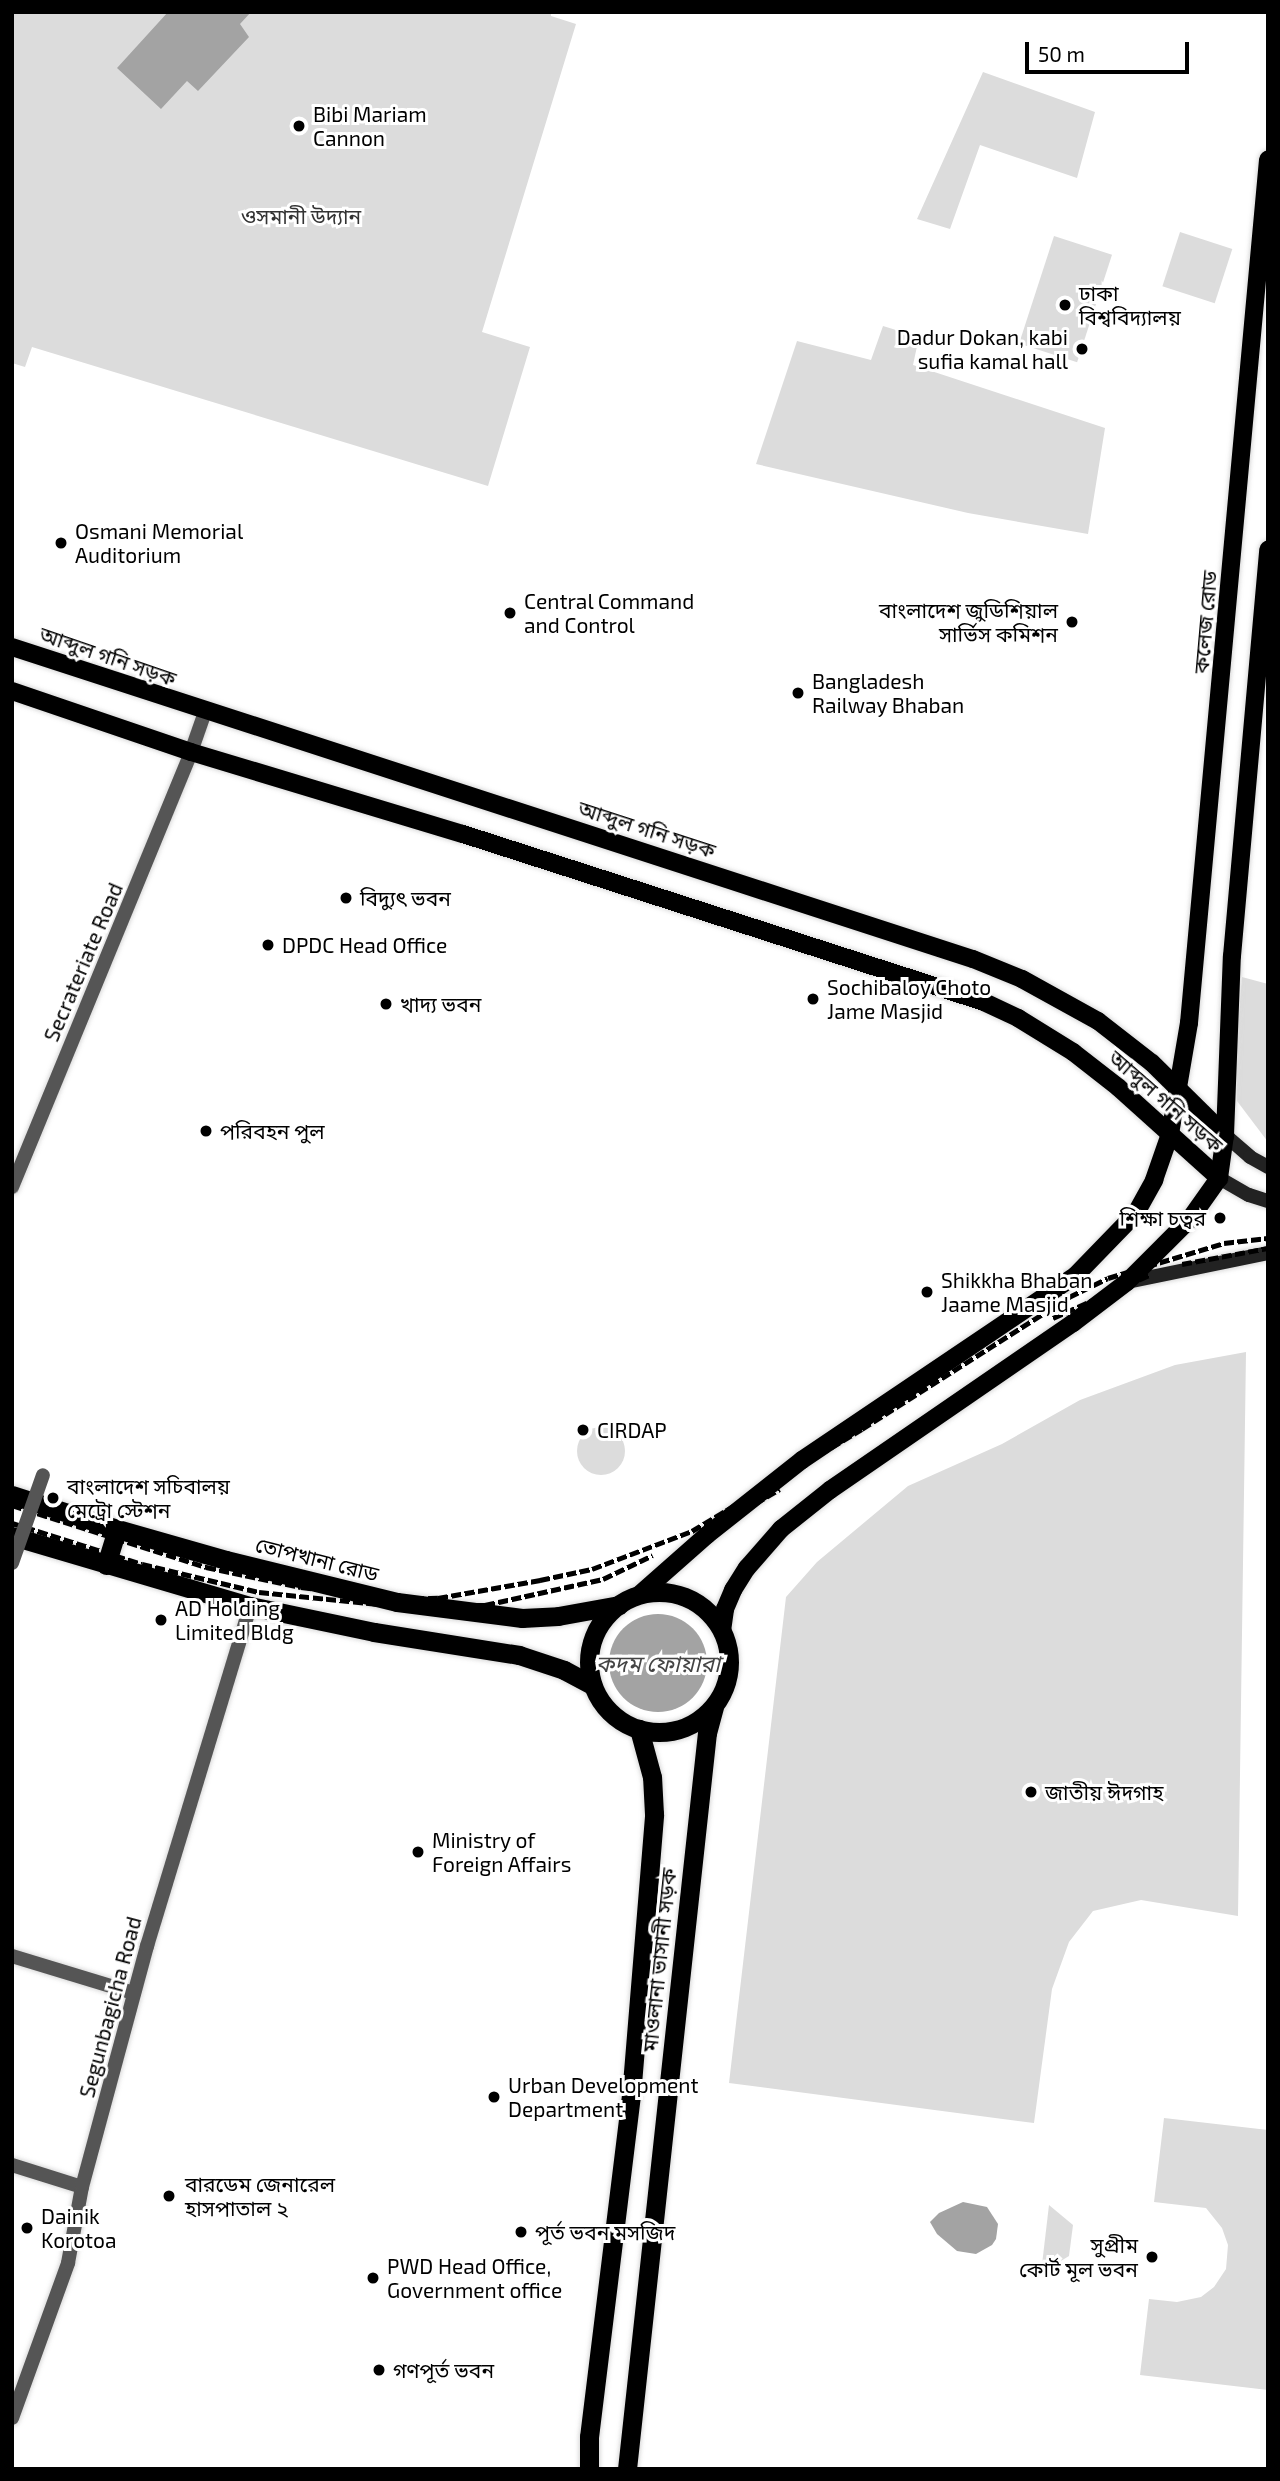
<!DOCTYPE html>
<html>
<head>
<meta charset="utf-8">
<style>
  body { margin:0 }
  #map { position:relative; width:1280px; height:2481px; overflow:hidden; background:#fff; font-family:"Exo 2","Noto Sans Bengali",sans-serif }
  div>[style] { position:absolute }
  .green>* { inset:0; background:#dcdcdc; transform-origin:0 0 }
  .round { border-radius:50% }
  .water>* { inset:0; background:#a3a3a3 }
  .roads { filter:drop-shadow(0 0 2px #dbdbdb) drop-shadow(0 0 2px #dbdbdb) }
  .minor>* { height:14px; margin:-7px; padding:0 7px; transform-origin:7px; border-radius:7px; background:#555 }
  .tertiary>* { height:14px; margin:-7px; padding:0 7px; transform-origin:7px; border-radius:7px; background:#555 }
  .secondary>* { height:14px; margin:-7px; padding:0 7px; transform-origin:7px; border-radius:7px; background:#222 }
  .primary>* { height:18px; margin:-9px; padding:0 9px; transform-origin:9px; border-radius:9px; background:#000 }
  .trunk>* { height:19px; margin:-9.5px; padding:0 9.5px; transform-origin:9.5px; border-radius:9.5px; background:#000 }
  .trunk>.ring { margin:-9.5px; padding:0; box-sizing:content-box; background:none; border:19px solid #000; border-radius:50% }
  .rail>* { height:5px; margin-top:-2.5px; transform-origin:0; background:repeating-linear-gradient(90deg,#000 0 10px,transparent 0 13.5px) }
  .pedestrian-bridge>* { height:14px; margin:-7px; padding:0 7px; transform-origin:7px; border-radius:7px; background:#555 }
  .dots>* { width:19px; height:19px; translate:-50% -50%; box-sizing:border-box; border:4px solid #fff; border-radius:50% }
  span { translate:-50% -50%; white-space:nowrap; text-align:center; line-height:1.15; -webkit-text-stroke:6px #fff; paint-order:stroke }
  .poi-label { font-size:21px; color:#000 }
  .left { translate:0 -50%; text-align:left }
  .right { translate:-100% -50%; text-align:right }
  .park-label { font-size:21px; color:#333 }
  .street-label { font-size:21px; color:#000 }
  .water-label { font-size:23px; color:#444; font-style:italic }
  .frame { position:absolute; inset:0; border:14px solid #000; pointer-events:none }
  .scale { position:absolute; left:1025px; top:42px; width:164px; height:32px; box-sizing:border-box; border:4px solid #000; border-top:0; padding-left:9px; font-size:21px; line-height:24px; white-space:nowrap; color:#000; -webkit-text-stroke:5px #fff; paint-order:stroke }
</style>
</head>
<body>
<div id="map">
  <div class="green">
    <div style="clip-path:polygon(12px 12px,551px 12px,551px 16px,576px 24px,482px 332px,530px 347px,488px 486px,32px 347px,25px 367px,12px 363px)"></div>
    <div style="clip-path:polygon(983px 72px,1095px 112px,1077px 178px,980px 145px,950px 229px,917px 219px)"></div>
    <div style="left:1180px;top:232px;width:55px;height:57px;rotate:18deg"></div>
    <div style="left:1054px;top:236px;width:61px;height:113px;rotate:18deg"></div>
    <div style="clip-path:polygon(883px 326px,919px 337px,913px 365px,1105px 428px,1088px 534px,968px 513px,756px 464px,797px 341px,871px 360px)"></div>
    <div style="clip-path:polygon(1242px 977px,1268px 984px,1268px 1142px,1237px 1101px,1236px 1051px)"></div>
    <div style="clip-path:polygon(1246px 1352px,1238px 1916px,1141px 1900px,1093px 1911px,1069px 1942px,1052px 1989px,1034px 2123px,729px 2083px,786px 1597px,817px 1562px,908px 1486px,1002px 1444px,1080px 1400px,1175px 1365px)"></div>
    <div class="round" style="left:577px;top:1427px;width:48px;height:48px"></div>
    <div style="clip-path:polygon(1164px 2118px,1268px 2130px,1268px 2390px,1140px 2375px,1149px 2299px,1177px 2302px,1201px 2297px,1214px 2287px,1226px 2269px,1228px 2245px,1222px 2228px,1206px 2208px,1154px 2202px)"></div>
    <div style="clip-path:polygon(1049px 2205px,1073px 2225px,1069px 2256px,1041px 2273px)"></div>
  </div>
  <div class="water">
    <div style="clip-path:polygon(168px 12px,251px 12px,240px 24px,249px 37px,198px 91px,187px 81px,161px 109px,117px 68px)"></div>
    <div class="round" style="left:609px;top:1614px;width:98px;height:98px"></div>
    <div style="clip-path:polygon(963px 2202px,987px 2207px,998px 2224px,996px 2239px,992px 2245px,976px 2254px,957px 2251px,937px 2234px,930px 2222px,939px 2213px)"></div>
  </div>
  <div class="roads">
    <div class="minor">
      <div style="left:191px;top:752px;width:42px;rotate:-70.7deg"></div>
      <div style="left:12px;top:1956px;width:127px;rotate:16.9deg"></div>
      <div style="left:12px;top:2165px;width:73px;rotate:17.4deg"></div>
    </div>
    <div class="tertiary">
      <div style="left:12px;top:1187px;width:470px;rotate:-67.6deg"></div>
      <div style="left:12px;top:2418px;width:165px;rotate:-70.1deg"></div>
      <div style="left:68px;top:2263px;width:77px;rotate:-79.6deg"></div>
      <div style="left:82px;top:2187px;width:250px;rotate:-74.9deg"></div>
      <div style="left:147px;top:1946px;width:355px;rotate:-73.1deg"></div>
    </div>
    <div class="secondary">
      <div style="left:1225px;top:1135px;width:33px;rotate:41deg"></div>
      <div style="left:1250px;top:1157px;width:21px;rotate:29deg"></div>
      <div style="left:1219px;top:1178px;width:34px;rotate:30deg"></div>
      <div style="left:1249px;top:1195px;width:20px;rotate:18deg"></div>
      <div style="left:1127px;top:1282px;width:144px;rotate:-11.6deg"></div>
    </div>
    <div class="primary">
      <div style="left:12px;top:647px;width:1010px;rotate:17.99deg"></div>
      <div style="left:973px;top:959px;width:53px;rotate:22.2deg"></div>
      <div style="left:1022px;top:979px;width:87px;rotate:28.9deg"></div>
      <div style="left:1098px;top:1021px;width:68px;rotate:37.9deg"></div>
      <div style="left:1152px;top:1063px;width:103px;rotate:44.6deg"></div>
      <div style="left:12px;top:691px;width:189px;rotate:18.8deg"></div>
      <div style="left:191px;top:752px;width:284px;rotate:16.8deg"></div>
      <div style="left:463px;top:834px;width:547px;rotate:17.87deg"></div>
      <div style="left:984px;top:1002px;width:38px;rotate:25deg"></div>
      <div style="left:1018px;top:1018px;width:65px;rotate:31.7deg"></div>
      <div style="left:1073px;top:1052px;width:58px;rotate:38deg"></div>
      <div style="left:1119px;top:1088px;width:135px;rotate:42deg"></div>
      <div style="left:639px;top:1595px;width:91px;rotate:-41.4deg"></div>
      <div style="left:707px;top:1535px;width:121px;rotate:-38.3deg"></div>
      <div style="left:802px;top:1460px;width:331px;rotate:-34deg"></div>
      <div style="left:1076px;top:1275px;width:86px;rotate:-45.9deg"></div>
      <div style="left:1136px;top:1213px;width:38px;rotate:-61deg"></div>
      <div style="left:1154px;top:1180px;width:49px;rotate:-70.8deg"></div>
      <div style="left:1170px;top:1134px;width:113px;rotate:-80.3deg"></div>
      <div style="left:1189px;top:1023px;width:867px;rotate:-84.77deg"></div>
      <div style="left:722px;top:1631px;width:22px;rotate:-82deg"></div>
      <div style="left:725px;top:1609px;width:21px;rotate:-67deg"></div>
      <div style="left:733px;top:1590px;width:26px;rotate:-58deg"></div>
      <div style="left:747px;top:1568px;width:52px;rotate:-48.9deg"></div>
      <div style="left:781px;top:1529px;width:63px;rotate:-38.5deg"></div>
      <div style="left:830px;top:1490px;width:295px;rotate:-34.5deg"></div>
      <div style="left:1073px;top:1323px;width:68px;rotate:-37.2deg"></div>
      <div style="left:1127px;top:1282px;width:89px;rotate:-45deg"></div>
      <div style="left:1190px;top:1219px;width:50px;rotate:-54.7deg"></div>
      <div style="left:1219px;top:1178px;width:43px;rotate:-82.1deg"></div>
      <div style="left:1225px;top:1135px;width:179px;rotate:-87.8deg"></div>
      <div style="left:1232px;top:956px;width:408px;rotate:-84.9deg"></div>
    </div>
    <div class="trunk">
      <div style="left:12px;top:1495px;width:110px;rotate:17.9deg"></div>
      <div style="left:117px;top:1529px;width:113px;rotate:15.9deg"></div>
      <div style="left:226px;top:1560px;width:176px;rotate:13.8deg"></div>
      <div style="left:397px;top:1602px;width:126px;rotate:7.3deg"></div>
      <div style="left:522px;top:1618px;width:36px;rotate:-3deg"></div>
      <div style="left:558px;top:1616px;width:62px;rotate:-10.2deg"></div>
      <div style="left:12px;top:1536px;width:248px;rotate:16.4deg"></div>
      <div style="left:250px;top:1606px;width:127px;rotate:11.8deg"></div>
      <div style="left:374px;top:1632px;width:147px;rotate:9deg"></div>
      <div style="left:519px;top:1655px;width:47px;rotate:18.4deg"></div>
      <div style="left:564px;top:1670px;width:32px;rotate:28deg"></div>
      <div style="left:106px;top:1565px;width:38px;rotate:-73deg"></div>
      <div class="ring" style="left:589px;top:1592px;width:121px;height:121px"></div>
      <div style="left:589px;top:2469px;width:32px;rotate:-90deg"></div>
      <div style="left:589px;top:2437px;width:344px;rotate:-83deg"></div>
      <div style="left:631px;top:2096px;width:283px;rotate:-85.3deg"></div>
      <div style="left:654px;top:1814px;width:37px;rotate:-93deg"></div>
      <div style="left:652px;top:1777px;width:50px;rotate:-105.2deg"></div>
      <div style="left:627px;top:2469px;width:740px;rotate:-83.8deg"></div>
      <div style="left:707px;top:1733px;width:27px;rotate:-75deg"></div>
    </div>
  </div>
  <div class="rail">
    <div style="left:1182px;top:1264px;width:87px;rotate:-10.5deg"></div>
    <div style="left:1053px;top:1318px;width:105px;rotate:-24.1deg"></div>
    <div style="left:12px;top:1505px;width:204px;rotate:17.7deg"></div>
    <div style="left:206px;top:1567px;width:97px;rotate:11.9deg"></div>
    <div style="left:301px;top:1587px;width:101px;rotate:6.8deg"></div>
    <div style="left:401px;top:1599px;width:37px;rotate:-2deg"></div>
    <div style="left:438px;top:1598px;width:104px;rotate:-10deg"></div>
    <div style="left:540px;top:1580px;width:53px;rotate:-11.9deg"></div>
    <div style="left:592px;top:1569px;width:107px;rotate:-20.8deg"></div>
    <div style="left:692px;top:1531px;width:198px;rotate:-31deg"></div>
    <div style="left:862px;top:1429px;width:246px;rotate:-32.5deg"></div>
    <div style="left:1069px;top:1297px;width:43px;rotate:-26deg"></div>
    <div style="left:1108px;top:1278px;width:121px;rotate:-16.8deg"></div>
    <div style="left:1224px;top:1243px;width:44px;rotate:-6.5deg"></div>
    <div style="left:12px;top:1523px;width:136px;rotate:17.5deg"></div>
    <div style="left:142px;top:1564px;width:120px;rotate:13.5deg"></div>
    <div style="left:259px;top:1592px;width:130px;rotate:5.8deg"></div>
    <div style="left:720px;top:1524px;width:69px;rotate:-30.3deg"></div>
    <div style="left:448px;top:1605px;width:37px"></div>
    <div style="left:485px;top:1605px;width:121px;rotate:-12.4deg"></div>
    <div style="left:603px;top:1579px;width:55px;rotate:-25.6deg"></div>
  </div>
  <div class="pedestrian-bridge">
    <div style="left:12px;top:1563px;width:93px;rotate:-70.6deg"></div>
  </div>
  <div class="dots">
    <div style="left:299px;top:126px;background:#000"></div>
    <div style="left:1065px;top:305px;background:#000"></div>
    <div style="left:1082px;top:349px;background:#000"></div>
    <div style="left:61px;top:543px;background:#000"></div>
    <div style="left:510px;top:613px;background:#000"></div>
    <div style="left:1072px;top:622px;background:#000"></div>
    <div style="left:798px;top:693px;background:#000"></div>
    <div style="left:346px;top:898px;background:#000"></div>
    <div style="left:268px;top:945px;background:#000"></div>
    <div style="left:813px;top:999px;background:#000"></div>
    <div style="left:386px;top:1004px;background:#000"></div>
    <div style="left:206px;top:1131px;background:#000"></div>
    <div style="left:1220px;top:1218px;background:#000"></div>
    <div style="left:927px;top:1292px;background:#000"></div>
    <div style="left:583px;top:1430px;background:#000"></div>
    <div style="left:53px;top:1498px;background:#000"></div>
    <div style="left:161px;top:1620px;background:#000"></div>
    <div style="left:1031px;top:1792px;background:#000"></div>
    <div style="left:418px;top:1852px;background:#000"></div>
    <div style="left:494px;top:2097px;background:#000"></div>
    <div style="left:169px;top:2196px;background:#000"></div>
    <div style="left:27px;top:2228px;background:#000"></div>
    <div style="left:521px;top:2232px;background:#000"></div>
    <div style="left:1152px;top:2257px;background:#000"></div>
    <div style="left:373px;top:2278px;background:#000"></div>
    <div style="left:379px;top:2370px;background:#000"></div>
  </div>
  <div class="poi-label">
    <span class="left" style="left:313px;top:126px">Bibi Mariam<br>Cannon</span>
    <span class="left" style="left:1079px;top:305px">ঢাকা<br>বিশ্ববিদ্যালয়</span>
    <span class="right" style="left:1068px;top:349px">Dadur Dokan, kabi<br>sufia kamal hall</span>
    <span class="left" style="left:75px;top:543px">Osmani Memorial<br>Auditorium</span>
    <span class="left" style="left:524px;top:613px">Central Command<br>and Control</span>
    <span class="right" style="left:1058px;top:622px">বাংলাদেশ জুডিশিয়াল<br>সার্ভিস কমিশন</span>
    <span class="left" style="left:812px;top:693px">Bangladesh<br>Railway Bhaban</span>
    <span class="left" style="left:360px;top:898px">বিদ্যুৎ ভবন</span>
    <span class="left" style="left:282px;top:945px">DPDC Head Office</span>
    <span class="left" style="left:827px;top:999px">Sochibaloy Choto<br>Jame Masjid</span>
    <span class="left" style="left:400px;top:1004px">খাদ্য ভবন</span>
    <span class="left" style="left:220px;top:1131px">পরিবহন পুল</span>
    <span class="right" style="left:1206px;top:1218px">শিক্ষা চত্বর</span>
    <span class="left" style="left:941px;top:1292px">Shikkha Bhaban<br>Jaame Masjid</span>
    <span class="left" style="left:597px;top:1430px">CIRDAP</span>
    <span class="left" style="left:67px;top:1498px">বাংলাদেশ সচিবালয়<br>মেট্রো স্টেশন</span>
    <span class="left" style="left:175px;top:1620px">AD Holding<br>Limited Bldg</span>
    <span class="left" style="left:1045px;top:1792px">জাতীয় ঈদগাহ</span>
    <span class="left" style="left:432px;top:1852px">Ministry of<br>Foreign Affairs</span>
    <span class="left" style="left:508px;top:2097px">Urban Development<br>Department</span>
    <span class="left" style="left:185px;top:2196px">বারডেম জেনারেল<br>হাসপাতাল ২</span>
    <span class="left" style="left:41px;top:2228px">Dainik<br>Korotoa</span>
    <span class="left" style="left:535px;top:2232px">পূর্ত ভবন মসজিদ</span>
    <span class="right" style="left:1138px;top:2257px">সুপ্রীম<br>কোর্ট মূল ভবন</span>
    <span class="left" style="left:387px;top:2278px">PWD Head Office,<br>Government office</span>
    <span class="left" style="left:393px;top:2370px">গণপূর্ত ভবন</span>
  </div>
  <div class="park-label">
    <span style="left:301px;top:216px">ওসমানী উদ্যান</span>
  </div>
  <div class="street-label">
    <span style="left:1205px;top:622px;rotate:-85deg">কলেজ রোড</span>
    <span style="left:108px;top:656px;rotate:19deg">আব্দুল গনি সড়ক</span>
    <span style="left:647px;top:829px;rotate:18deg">আব্দুল গনি সড়ক</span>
    <span style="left:83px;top:962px;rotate:-67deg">Secrateriate Road</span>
    <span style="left:1166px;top:1101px;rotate:41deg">আব্দুল গনি সড়ক</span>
    <span style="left:317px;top:1559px;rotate:14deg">তোপখানা রোড</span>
    <span style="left:659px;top:1960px;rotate:-84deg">মাওলানা ভাসানী সড়ক</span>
    <span style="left:110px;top:2007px;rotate:-75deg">Segunbagicha Road</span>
  </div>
  <div class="water-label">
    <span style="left:658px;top:1663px">কদম ফোয়ারা</span>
  </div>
  <div class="frame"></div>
  <div class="scale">50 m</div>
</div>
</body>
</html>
